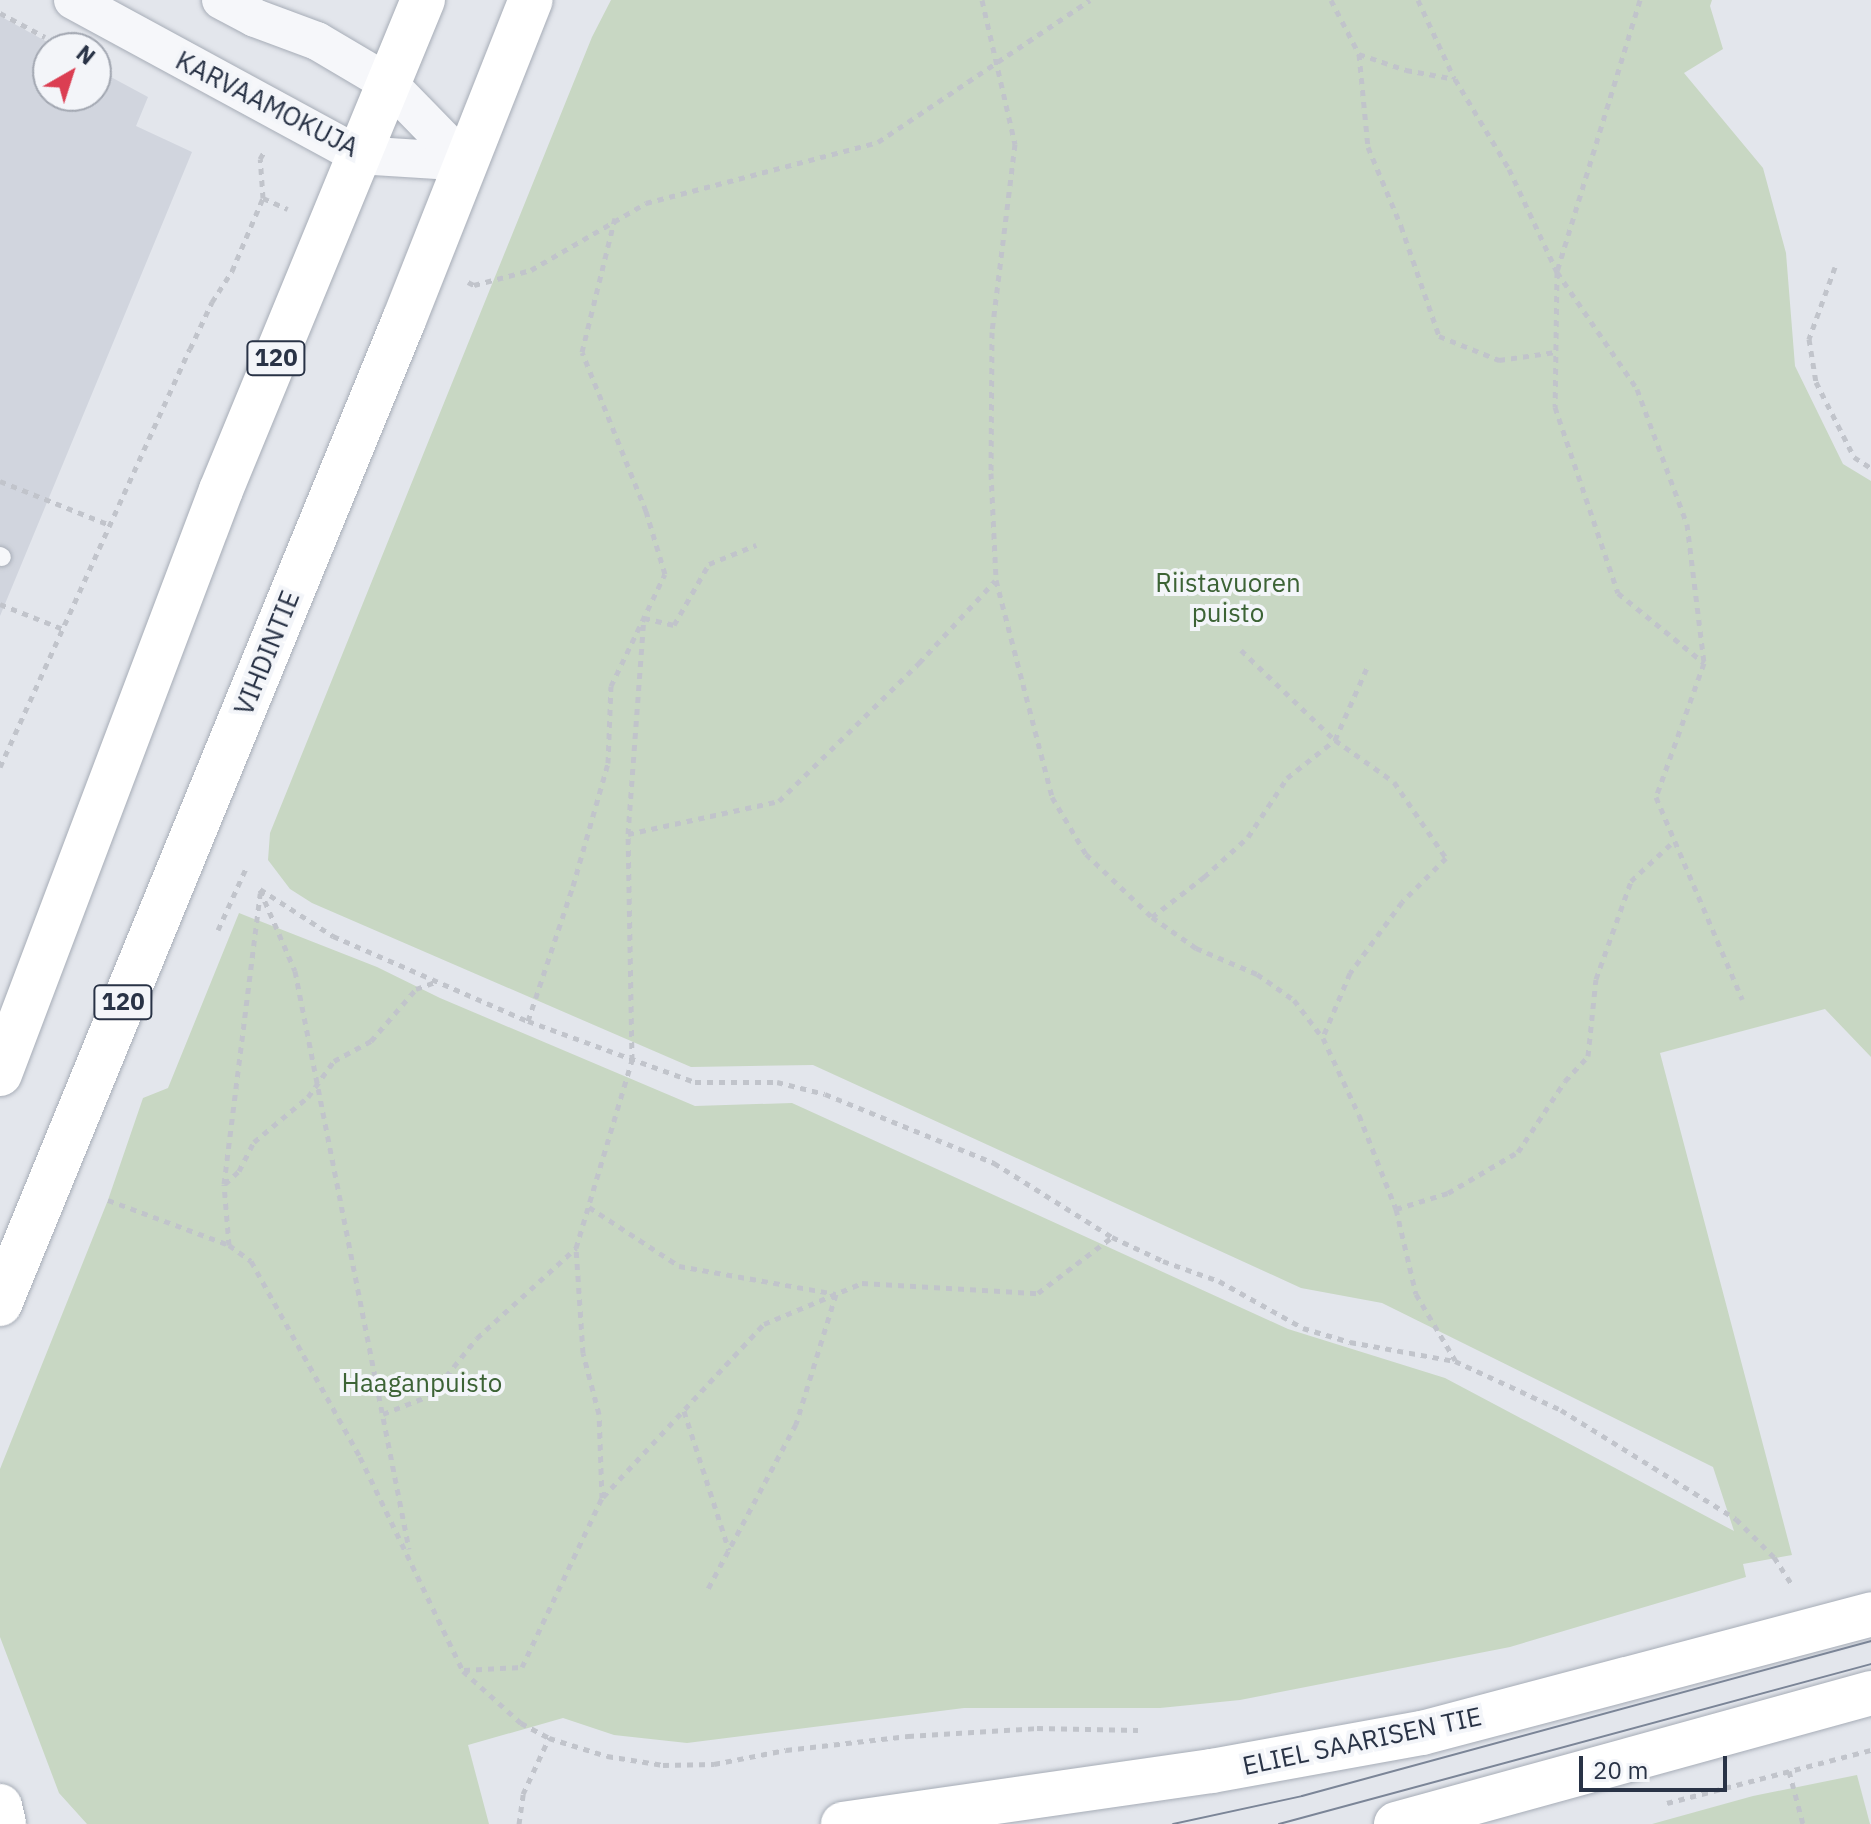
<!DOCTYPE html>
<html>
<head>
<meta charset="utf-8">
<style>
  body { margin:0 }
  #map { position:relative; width:1871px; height:1824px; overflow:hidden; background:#e3e6ec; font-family:"IBM Plex Sans",sans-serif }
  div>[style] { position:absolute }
  .built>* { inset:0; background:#d1d5de }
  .green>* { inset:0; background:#c8d7c3 }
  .path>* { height:5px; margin-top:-2.5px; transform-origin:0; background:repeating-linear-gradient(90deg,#c1c4cb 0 6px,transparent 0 12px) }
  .roads { filter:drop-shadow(0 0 2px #a7adb7) drop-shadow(0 0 2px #a7adb7) }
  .lane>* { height:18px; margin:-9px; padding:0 9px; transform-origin:9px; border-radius:9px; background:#f6f7fa }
  .street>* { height:38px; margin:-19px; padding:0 19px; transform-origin:19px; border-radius:19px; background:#f6f7fa }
  .secondary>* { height:44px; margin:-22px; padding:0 22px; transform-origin:22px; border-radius:22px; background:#fff }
  .primary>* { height:44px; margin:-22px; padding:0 22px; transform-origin:22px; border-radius:22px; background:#fff }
  .tram>* { height:2px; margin:-1px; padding:0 1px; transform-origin:1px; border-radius:1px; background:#7b8597 }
  span { translate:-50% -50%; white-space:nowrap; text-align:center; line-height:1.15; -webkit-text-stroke:8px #f3f5f9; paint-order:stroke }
  .shield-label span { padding:2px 6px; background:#f3f5f9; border:2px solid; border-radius:6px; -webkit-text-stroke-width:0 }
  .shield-label { font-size:24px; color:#293346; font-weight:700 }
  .street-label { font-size:26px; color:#293346 }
  .park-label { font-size:26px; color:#3c6335 }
  .north { position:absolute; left:32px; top:32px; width:80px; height:80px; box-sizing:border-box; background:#f3f5f9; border:2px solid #a2a7b1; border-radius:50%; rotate:39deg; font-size:22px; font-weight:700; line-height:32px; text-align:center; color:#293346 }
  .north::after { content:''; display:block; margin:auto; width:28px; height:36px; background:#db3e52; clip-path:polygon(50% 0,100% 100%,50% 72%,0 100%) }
  .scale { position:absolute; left:1579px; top:1756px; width:148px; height:36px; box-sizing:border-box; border:4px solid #293346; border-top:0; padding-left:10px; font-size:24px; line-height:28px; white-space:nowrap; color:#293346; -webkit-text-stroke:6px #f3f5f9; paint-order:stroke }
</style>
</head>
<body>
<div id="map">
  <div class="built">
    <div style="clip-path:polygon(0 16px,58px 48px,48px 48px,48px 96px,96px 96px,96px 69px,148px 97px,136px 126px,192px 152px,0 616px)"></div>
  </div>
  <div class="green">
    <div style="clip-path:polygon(611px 0,1712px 0,1710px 6px,1723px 49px,1684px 73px,1763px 168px,1786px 253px,1795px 366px,1843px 464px,1871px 481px,1871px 1057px,1825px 1009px,1660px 1053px,1792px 1555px,1743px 1564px,1746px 1577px,1510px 1647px,1240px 1700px,1160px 1708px,964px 1708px,687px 1743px,614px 1735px,563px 1718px,468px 1745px,489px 1824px,87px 1824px,59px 1793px,0 1637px,0 1469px,108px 1200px,143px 1098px,168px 1088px,239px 913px,377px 967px,440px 998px,695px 1106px,792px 1103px,1288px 1329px,1445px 1378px,1734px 1531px,1713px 1467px,1382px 1303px,1301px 1288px,813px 1065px,691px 1067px,312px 903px,290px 889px,268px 860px,270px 833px,592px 37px)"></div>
    <div style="clip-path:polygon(1857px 1775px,1870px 1824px,1652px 1824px,1753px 1796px)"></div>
  </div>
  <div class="path">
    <div style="left:982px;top:0;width:148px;rotate:77.1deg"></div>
    <div style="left:1015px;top:144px;width:189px;rotate:97deg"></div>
    <div style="left:992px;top:332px;width:141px;rotate:90.4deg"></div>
    <div style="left:991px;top:473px;width:107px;rotate:87.3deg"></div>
    <div style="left:996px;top:580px;width:224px;rotate:75.5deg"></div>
    <div style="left:1052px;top:797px;width:66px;rotate:59.2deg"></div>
    <div style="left:1086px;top:854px;width:91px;rotate:43.7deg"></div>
    <div style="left:1152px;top:917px;width:54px;rotate:35.2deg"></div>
    <div style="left:1196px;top:948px;width:66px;rotate:23.1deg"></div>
    <div style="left:1257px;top:974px;width:45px;rotate:35.1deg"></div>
    <div style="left:1294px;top:1000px;width:48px;rotate:52.7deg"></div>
    <div style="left:1323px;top:1038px;width:85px;rotate:64.9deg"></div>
    <div style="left:1359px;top:1115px;width:101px;rotate:68.5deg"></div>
    <div style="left:1396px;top:1209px;width:87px;rotate:76.8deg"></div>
    <div style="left:1416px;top:1294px;width:77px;rotate:59.4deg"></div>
    <div style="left:1331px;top:0;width:61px;rotate:62.6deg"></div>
    <div style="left:1359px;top:54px;width:50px;rotate:18.8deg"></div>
    <div style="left:1406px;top:70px;width:50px;rotate:10.4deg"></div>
    <div style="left:1455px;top:79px;width:105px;rotate:59deg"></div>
    <div style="left:1509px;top:169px;width:114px;rotate:65deg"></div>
    <div style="left:1557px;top:272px;width:135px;rotate:90.8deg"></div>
    <div style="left:1555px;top:407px;width:196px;rotate:71.3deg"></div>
    <div style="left:1618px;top:593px;width:111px;rotate:39.1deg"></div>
    <div style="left:1704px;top:663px;width:142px;rotate:109.7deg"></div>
    <div style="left:1656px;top:797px;width:220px;rotate:66.9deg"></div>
    <div style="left:1418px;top:0;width:86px;rotate:65.2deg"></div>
    <div style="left:1640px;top:0;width:284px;rotate:107deg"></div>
    <div style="left:1557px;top:272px;width:142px;rotate:55.6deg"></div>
    <div style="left:1637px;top:389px;width:144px;rotate:69.7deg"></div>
    <div style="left:1687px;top:524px;width:139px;rotate:83deg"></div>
    <div style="left:0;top:13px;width:51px;rotate:28.1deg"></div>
    <div style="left:1359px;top:54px;width:93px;rotate:84.5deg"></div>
    <div style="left:1368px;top:147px;width:86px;rotate:67.3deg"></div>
    <div style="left:1401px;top:226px;width:116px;rotate:70.9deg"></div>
    <div style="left:1439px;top:336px;width:65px;rotate:21.8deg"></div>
    <div style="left:1499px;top:360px;width:57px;rotate:-8.1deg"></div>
    <div style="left:263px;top:198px;width:27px;rotate:24deg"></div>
    <div style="left:1835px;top:267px;width:77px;rotate:109.9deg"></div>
    <div style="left:1809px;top:339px;width:44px;rotate:80.8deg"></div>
    <div style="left:1816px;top:382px;width:84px;rotate:63.1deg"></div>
    <div style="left:1854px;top:457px;width:20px;rotate:33deg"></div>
    <div style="left:468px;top:282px;width:7px;rotate:27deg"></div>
    <div style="left:474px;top:285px;width:59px;rotate:-14.7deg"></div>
    <div style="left:531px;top:270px;width:133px;rotate:-30.2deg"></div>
    <div style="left:646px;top:203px;width:240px;rotate:-14.7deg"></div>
    <div style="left:878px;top:142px;width:255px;rotate:-33.8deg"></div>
    <div style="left:0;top:481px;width:118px;rotate:21.8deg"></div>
    <div style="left:0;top:604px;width:68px;rotate:21.6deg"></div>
    <div style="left:1241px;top:650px;width:130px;rotate:43.8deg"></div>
    <div style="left:1335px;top:740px;width:72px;rotate:35.4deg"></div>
    <div style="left:1394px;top:782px;width:92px;rotate:55.6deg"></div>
    <div style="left:1446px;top:858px;width:62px;rotate:135deg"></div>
    <div style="left:1402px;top:902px;width:88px;rotate:126.2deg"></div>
    <div style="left:1350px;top:973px;width:69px;rotate:112.9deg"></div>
    <div style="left:0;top:767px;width:459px;rotate:-65.6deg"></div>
    <div style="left:190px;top:349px;width:52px;rotate:-64.9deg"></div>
    <div style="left:212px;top:302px;width:37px;rotate:-57deg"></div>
    <div style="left:232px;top:271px;width:79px;rotate:-67deg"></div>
    <div style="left:263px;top:198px;width:39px;rotate:-94deg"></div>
    <div style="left:260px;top:159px;width:8px;rotate:-60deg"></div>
    <div style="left:628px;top:834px;width:155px;rotate:-12.3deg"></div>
    <div style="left:779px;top:801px;width:197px;rotate:-44.6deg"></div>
    <div style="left:919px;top:663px;width:112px;rotate:-47.2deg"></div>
    <div style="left:260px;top:889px;width:87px;rotate:32.8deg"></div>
    <div style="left:333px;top:936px;width:213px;rotate:23.6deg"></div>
    <div style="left:528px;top:1021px;width:178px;rotate:20.1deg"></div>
    <div style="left:695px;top:1082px;width:82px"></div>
    <div style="left:777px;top:1082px;width:49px;rotate:14deg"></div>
    <div style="left:825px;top:1094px;width:183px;rotate:22.2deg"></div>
    <div style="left:994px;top:1163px;width:139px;rotate:32.1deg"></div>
    <div style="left:1112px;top:1237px;width:56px;rotate:25.2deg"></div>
    <div style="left:1163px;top:1261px;width:59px;rotate:19.7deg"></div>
    <div style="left:1219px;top:1281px;width:96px;rotate:29.2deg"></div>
    <div style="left:1303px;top:1328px;width:49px;rotate:16.6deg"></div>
    <div style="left:1350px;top:1342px;width:107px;rotate:10.3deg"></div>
    <div style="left:1455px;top:1361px;width:117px;rotate:24.8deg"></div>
    <div style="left:1561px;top:1410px;width:206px;rotate:31.9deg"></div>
    <div style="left:1736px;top:1519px;width:54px;rotate:45deg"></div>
    <div style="left:1774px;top:1557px;width:33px;rotate:57deg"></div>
    <div style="left:260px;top:890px;width:88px;rotate:66.6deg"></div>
    <div style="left:295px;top:971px;width:589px;rotate:78.84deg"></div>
    <div style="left:1152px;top:917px;width:66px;rotate:-37.6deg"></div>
    <div style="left:1204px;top:877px;width:59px;rotate:-42.3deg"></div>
    <div style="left:1248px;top:837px;width:71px;rotate:-56.5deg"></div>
    <div style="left:1287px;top:778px;width:61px;rotate:-38.4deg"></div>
    <div style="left:1335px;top:740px;width:84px;rotate:-66.2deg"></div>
    <div style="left:218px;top:930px;width:70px;rotate:-65.6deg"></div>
    <div style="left:528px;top:1021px;width:142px;rotate:-71.6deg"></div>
    <div style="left:573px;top:886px;width:128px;rotate:-74.1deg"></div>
    <div style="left:608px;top:763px;width:77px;rotate:-87.8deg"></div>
    <div style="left:611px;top:686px;width:124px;rotate:-64.3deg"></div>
    <div style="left:665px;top:574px;width:66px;rotate:-106.8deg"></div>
    <div style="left:646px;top:511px;width:171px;rotate:-111.9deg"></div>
    <div style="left:582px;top:352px;width:138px;rotate:-76.2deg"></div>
    <div style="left:225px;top:1184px;width:19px;rotate:-43deg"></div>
    <div style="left:239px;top:1171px;width:33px;rotate:-63deg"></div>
    <div style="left:254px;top:1142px;width:70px;rotate:-39.8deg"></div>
    <div style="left:308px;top:1097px;width:44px;rotate:-54.2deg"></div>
    <div style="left:334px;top:1061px;width:42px;rotate:-28.4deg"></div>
    <div style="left:371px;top:1041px;width:69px;rotate:-49.1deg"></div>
    <div style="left:416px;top:989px;width:23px;rotate:-20deg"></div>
    <div style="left:108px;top:1200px;width:129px;rotate:20.4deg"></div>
    <div style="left:229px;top:1245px;width:27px;rotate:36deg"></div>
    <div style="left:251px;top:1261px;width:224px;rotate:60.9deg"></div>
    <div style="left:360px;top:1457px;width:237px;rotate:64.3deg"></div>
    <div style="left:463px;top:1671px;width:78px;rotate:41.9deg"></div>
    <div style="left:521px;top:1723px;width:32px;rotate:28deg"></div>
    <div style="left:549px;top:1738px;width:61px;rotate:17.2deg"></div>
    <div style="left:607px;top:1756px;width:57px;rotate:9.1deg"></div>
    <div style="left:663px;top:1765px;width:51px;rotate:-1.1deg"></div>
    <div style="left:714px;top:1764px;width:73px;rotate:-11deg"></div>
    <div style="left:786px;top:1750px;width:123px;rotate:-6.5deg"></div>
    <div style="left:908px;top:1736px;width:129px;rotate:-3.5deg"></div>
    <div style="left:1037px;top:1728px;width:101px;rotate:1.1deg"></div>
    <div style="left:589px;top:1207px;width:108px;rotate:33.2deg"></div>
    <div style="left:679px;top:1266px;width:159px;rotate:10.1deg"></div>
    <div style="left:836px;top:1294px;width:136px;rotate:107.1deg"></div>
    <div style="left:796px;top:1424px;width:189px;rotate:118.1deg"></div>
    <div style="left:1396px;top:1209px;width:54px;rotate:-17.1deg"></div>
    <div style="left:1448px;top:1193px;width:81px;rotate:-30.4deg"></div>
    <div style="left:1518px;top:1152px;width:85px;rotate:-56.5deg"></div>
    <div style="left:1565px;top:1081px;width:34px;rotate:-47deg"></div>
    <div style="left:1588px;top:1056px;width:77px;rotate:-84.1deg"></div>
    <div style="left:1596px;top:979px;width:104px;rotate:-70.3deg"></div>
    <div style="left:1631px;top:881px;width:59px;rotate:-42.9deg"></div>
    <div style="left:229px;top:1245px;width:61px;rotate:-94.7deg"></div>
    <div style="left:224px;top:1184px;width:293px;rotate:-82.9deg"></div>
    <div style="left:684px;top:1411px;width:146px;rotate:72.1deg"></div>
    <div style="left:383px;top:1414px;width:52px;rotate:-21.6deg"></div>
    <div style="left:431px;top:1395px;width:73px;rotate:-51.1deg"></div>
    <div style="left:477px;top:1338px;width:134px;rotate:-42.3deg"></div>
    <div style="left:603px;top:1497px;width:236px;rotate:-47.1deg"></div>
    <div style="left:764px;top:1324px;width:106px;rotate:-22.7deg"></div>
    <div style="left:862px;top:1283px;width:176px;rotate:3.3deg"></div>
    <div style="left:1038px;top:1293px;width:93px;rotate:-37.1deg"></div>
    <div style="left:464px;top:1670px;width:58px;rotate:-3deg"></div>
    <div style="left:522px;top:1667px;width:187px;rotate:-64.7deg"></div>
    <div style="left:602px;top:1498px;width:84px;rotate:-92deg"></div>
    <div style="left:599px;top:1414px;width:63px;rotate:-104.7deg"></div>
    <div style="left:583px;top:1353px;width:105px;rotate:-93.8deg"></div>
    <div style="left:576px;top:1248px;width:196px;rotate:-73.4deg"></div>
    <div style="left:632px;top:1060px;width:226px;rotate:-91deg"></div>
    <div style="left:628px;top:834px;width:217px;rotate:-85.8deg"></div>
    <div style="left:644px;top:618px;width:31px;rotate:13deg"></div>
    <div style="left:674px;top:625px;width:70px;rotate:-60.2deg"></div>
    <div style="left:709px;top:564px;width:51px;rotate:-22deg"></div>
    <div style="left:1789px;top:1771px;width:55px;rotate:75.2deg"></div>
    <div style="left:1667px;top:1803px;width:211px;rotate:-14.6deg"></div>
    <div style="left:519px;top:1824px;width:30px;rotate:-82deg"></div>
    <div style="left:523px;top:1794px;width:62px;rotate:-65.1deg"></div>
  </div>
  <div class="roads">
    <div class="lane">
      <div style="left:0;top:556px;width:2px;rotate:27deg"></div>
    </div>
    <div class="street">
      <div style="left:73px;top:0;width:324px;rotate:28.5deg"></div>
      <div style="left:358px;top:155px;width:107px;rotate:3.7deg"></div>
      <div style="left:221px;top:0;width:38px;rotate:28deg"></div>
      <div style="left:255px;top:18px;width:66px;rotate:20.4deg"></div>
      <div style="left:317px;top:41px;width:82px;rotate:30.6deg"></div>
      <div style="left:388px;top:83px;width:110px;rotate:45.7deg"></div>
    </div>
    <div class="secondary">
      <div style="left:843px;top:1824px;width:373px;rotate:-8.2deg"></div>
      <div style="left:1212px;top:1771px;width:213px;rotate:-10.3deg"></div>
      <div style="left:1422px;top:1733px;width:465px;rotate:-14.8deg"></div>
      <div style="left:1396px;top:1824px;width:493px;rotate:-15.4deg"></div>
    </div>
    <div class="primary">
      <div style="left:0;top:1074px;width:624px;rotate:-69.27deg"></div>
      <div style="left:221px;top:490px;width:530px;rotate:-67.6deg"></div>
      <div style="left:0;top:1304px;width:1064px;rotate:-67.68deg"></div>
      <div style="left:404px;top:320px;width:344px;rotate:-68.4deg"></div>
      <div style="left:0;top:1806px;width:18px;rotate:77deg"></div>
    </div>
  </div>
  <div class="tram">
    <div style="left:1173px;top:1824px;width:132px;rotate:-12.2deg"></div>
    <div style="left:1302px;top:1796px;width:590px;rotate:-15.24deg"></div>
    <div style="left:1279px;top:1824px;width:613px;rotate:-15.12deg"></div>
  </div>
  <div class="shield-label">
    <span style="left:276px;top:358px">120</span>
    <span style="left:123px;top:1002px">120</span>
  </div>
  <div class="street-label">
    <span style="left:267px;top:104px;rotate:27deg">KARVAAMOKUJA</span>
    <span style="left:267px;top:653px;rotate:-68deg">VIHDINTIE</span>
    <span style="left:1362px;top:1741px;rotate:-12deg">ELIEL SAARISEN TIE</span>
  </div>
  <div class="park-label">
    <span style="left:1228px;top:598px">Riistavuoren<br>puisto</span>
    <span style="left:422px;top:1383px">Haaganpuisto</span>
  </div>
  <div class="north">N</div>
  <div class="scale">20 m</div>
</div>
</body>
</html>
